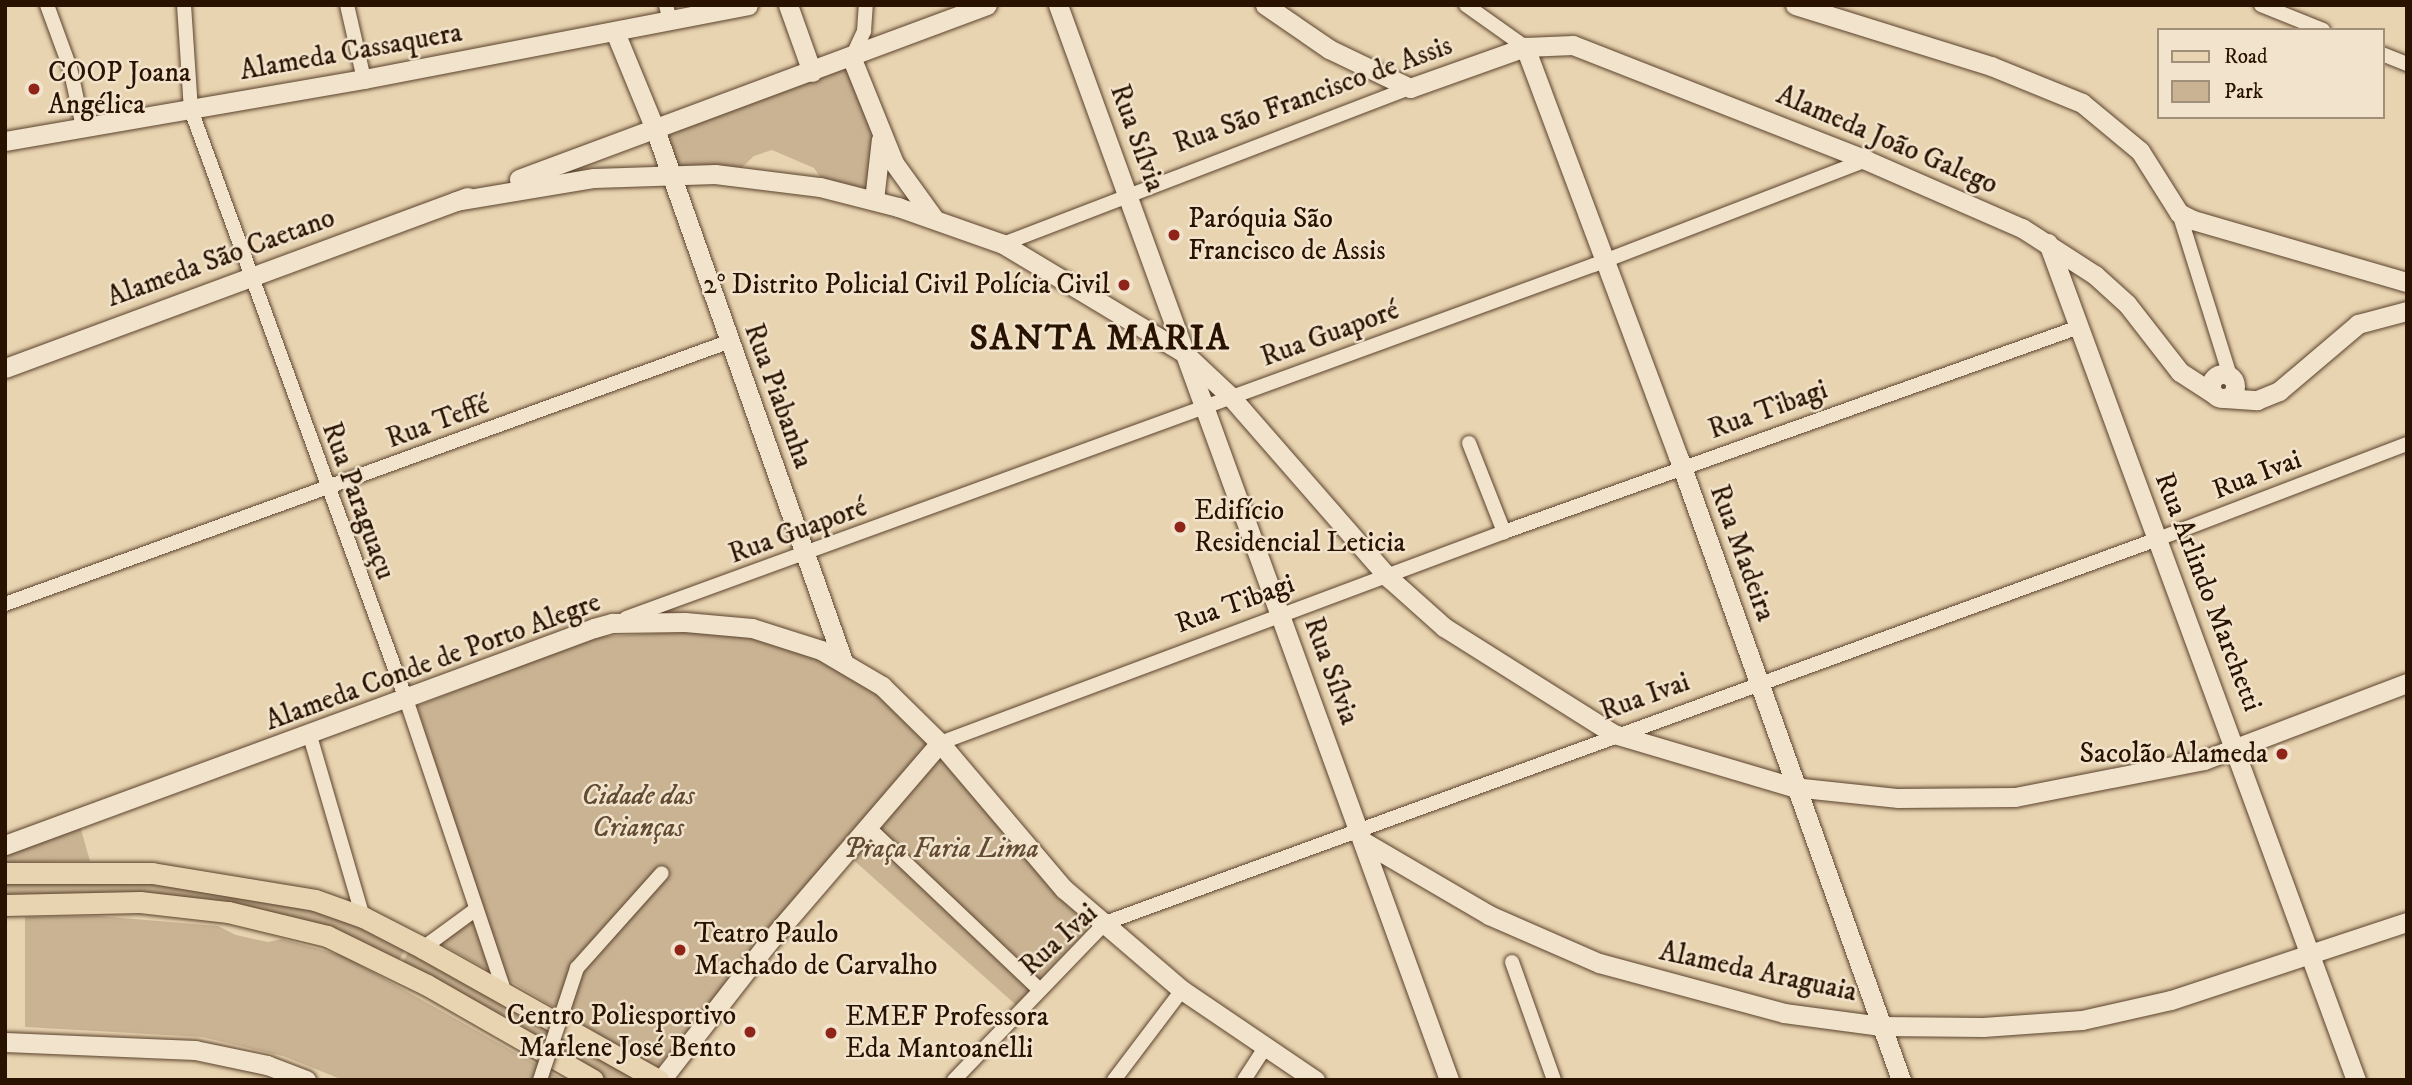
<!DOCTYPE html>
<html>
<head>
<meta charset="utf-8">
<style>
  body { margin:0 }
  #map { position:relative; width:2412px; height:1085px; overflow:hidden; background:#e9d4b1; font-family:"IM FELL DW Pica",serif }
  div>[style] { position:absolute }
  .green>* { inset:0; background:#c9b393 }
  .roads { filter:drop-shadow(0 0 2px #5a422c) drop-shadow(0 0 2px #5a422c) }
  .street>* { height:14px; margin:-7px; padding:0 7px; transform-origin:7px; border-radius:7px; background:#f1e3cc }
  .secondary>* { height:19px; margin:-9.5px; padding:0 9.5px; transform-origin:9.5px; border-radius:9.5px; background:#f1e3cc }
  .secondary>.ring { margin:-9.5px; padding:0; box-sizing:content-box; background:none; border:19px solid #f1e3cc; border-radius:50% }
  .primary>* { height:21px; margin:-10.5px; padding:0 10.5px; transform-origin:10.5px; border-radius:10.5px; background:#e9d4b1 }
  .bridges { filter:drop-shadow(0 0 2px #5a422c) drop-shadow(0 0 2px #5a422c) }
  .street-bridge>* { height:14px; margin:-7px; padding:0 7px; transform-origin:7px; border-radius:7px; background:#f1e3cc }
  .dots>* { width:19px; height:19px; translate:-50% -50%; box-sizing:border-box; border:4px solid #f1e3cc; border-radius:50% }
  span { translate:-50% -50%; white-space:nowrap; text-align:center; line-height:1.15; -webkit-text-stroke:5px #f1e3cc; paint-order:stroke }
  .street-label { font-size:28px; color:#2a1200 }
  .poi-label { font-size:28px; color:#2a1200 }
  .left { translate:0 -50%; text-align:left }
  .right { translate:-100% -50%; text-align:right }
  .park-label { font-size:28px; color:#624a33; font-style:italic }
  .district-label { font-size:35px; color:#2a1200; font-weight:700; letter-spacing:2px }
  .frame { position:absolute; inset:0; border:7px solid #2a1200; pointer-events:none }
  .legend { position:absolute; left:2157px; top:28px; width:228px; height:91px; box-sizing:border-box; background:#f1e3cc; border:2px solid #a18f7a; margin:0; padding:9px 12px; list-style:none; font-size:21px; color:#2a1200 }
  .legend li { display:flex; align-items:center; gap:14px; height:35px }
  .legend b { width:35px; border:2px solid #a18f7a }
</style>
</head>
<body>
<div id="map">
  <div class="green">
    <div style="clip-path:polygon(850px 67px,878px 136px,871px 195px,826px 185px,814px 168px,772px 150px,754px 156px,737px 172px,672px 168px,660px 132px)"></div>
    <div style="clip-path:polygon(733px 629px,851px 669px,933px 740px,656px 1069px,504px 977px,417px 706px,593px 637px)"></div>
    <div style="clip-path:polygon(939px 746px,1094px 923px,1016px 1005px,849px 856px)"></div>
    <div style="clip-path:polygon(78px 819px,90px 861px,5px 862px,5px 846px)"></div>
    <div style="clip-path:polygon(150px 876px,354px 919px,407px 946px,397px 963px,263px 914px,5px 898px,5px 877px)"></div>
    <div style="clip-path:polygon(98px 916px,218px 926px,236px 935px,268px 942px,282px 939px,344px 956px,564px 1080px,343px 1080px,283px 1056px,202px 1037px,25px 1027px,25px 917px)"></div>
    <div style="clip-path:polygon(472px 917px,490px 971px,440px 943px)"></div>
    <div style="clip-path:polygon(411px 948px,642px 1080px,604px 1080px,403px 962px)"></div>
  </div>
  <div class="roads">
    <div class="street">
      <div style="left:47px;top:5px;width:67px;rotate:69.9deg"></div>
      <div style="left:70px;top:68px;width:60px;rotate:77.6deg"></div>
      <div style="left:184px;top:5px;width:105px;rotate:86.2deg"></div>
      <div style="left:191px;top:110px;width:627px;rotate:69.95deg"></div>
      <div style="left:406px;top:699px;width:308px;rotate:71.4deg"></div>
      <div style="left:347px;top:5px;width:76px;rotate:77.1deg"></div>
      <div style="left:666px;top:5px;width:16px;rotate:76deg"></div>
      <div style="left:1466px;top:5px;width:72px;rotate:35.4deg"></div>
      <div style="left:2261px;top:5px;width:67px;rotate:22deg"></div>
      <div style="left:2382px;top:54px;width:27px;rotate:22deg"></div>
      <div style="left:852px;top:57px;width:29px;rotate:-65deg"></div>
      <div style="left:864px;top:31px;width:26px;rotate:-86deg"></div>
      <div style="left:2179px;top:213px;width:171px;rotate:72.6deg"></div>
      <div style="left:1003px;top:244px;width:436px;rotate:-21deg"></div>
      <div style="left:1469px;top:443px;width:96px;rotate:68.5deg"></div>
      <div style="left:5px;top:604px;width:769px;rotate:-19.92deg"></div>
      <div style="left:626px;top:618px;width:1030px;rotate:-20.04deg"></div>
      <div style="left:1594px;top:265px;width:292px;rotate:-21.1deg"></div>
      <div style="left:310px;top:736px;width:189px;rotate:73.7deg"></div>
      <div style="left:940px;top:743px;width:602px;rotate:-20.51deg"></div>
      <div style="left:1504px;top:532px;width:610px;rotate:-19.62deg"></div>
      <div style="left:867px;top:826px;width:237px;rotate:43.5deg"></div>
      <div style="left:423px;top:948px;width:64px;rotate:-36.2deg"></div>
      <div style="left:1512px;top:962px;width:125px;rotate:70.4deg"></div>
      <div style="left:954px;top:1080px;width:218px;rotate:-46.1deg"></div>
      <div style="left:1105px;top:923px;width:1121px;rotate:-20.04deg"></div>
      <div style="left:2158px;top:539px;width:267px;rotate:-20.9deg"></div>
      <div style="left:1114px;top:1080px;width:113px;rotate:-52.9deg"></div>
      <div style="left:1244px;top:1080px;width:37px;rotate:-57deg"></div>
    </div>
    <div class="secondary">
      <div style="left:788px;top:5px;width:71px;rotate:70.3deg"></div>
      <div style="left:1058px;top:5px;width:1144px;rotate:70.01deg"></div>
      <div style="left:1265px;top:5px;width:78px;rotate:34.5deg"></div>
      <div style="left:1329px;top:49px;width:90px;rotate:25.7deg"></div>
      <div style="left:1410px;top:88px;width:122px;rotate:-19.6deg"></div>
      <div style="left:1525px;top:47px;width:48px;rotate:-2.4deg"></div>
      <div style="left:1573px;top:45px;width:315px;rotate:21.4deg"></div>
      <div style="left:1866px;top:160px;width:170px;rotate:23.6deg"></div>
      <div style="left:2022px;top:228px;width:87px;rotate:32.8deg"></div>
      <div style="left:2095px;top:275px;width:43px;rotate:42.2deg"></div>
      <div style="left:2127px;top:304px;width:86px;rotate:52.1deg"></div>
      <div style="left:2180px;top:372px;width:40px;rotate:32.9deg"></div>
      <div style="left:1795px;top:5px;width:205px;rotate:17.3deg"></div>
      <div style="left:1991px;top:66px;width:98px;rotate:22.1deg"></div>
      <div style="left:2082px;top:103px;width:75px;rotate:39.6deg"></div>
      <div style="left:2140px;top:151px;width:73px;rotate:57.8deg"></div>
      <div style="left:2179px;top:213px;width:16px;rotate:27deg"></div>
      <div style="left:2193px;top:220px;width:223px;rotate:16.2deg"></div>
      <div style="left:615px;top:32px;width:105px;rotate:67.6deg"></div>
      <div style="left:655px;top:129px;width:564px;rotate:70.54deg"></div>
      <div style="left:1525px;top:47px;width:437px;rotate:69.5deg"></div>
      <div style="left:1678px;top:456px;width:663px;rotate:70.33deg"></div>
      <div style="left:852px;top:59px;width:112px;rotate:68deg"></div>
      <div style="left:894px;top:163px;width:67px;rotate:54.2deg"></div>
      <div style="left:5px;top:141px;width:364px;rotate:-9.8deg"></div>
      <div style="left:364px;top:79px;width:391px;rotate:-10.9deg"></div>
      <div style="left:519px;top:179px;width:499px;rotate:-20.4deg"></div>
      <div style="left:874px;top:200px;width:61px;rotate:-83.5deg"></div>
      <div style="left:456px;top:201px;width:140px;rotate:-9.5deg"></div>
      <div style="left:594px;top:178px;width:121px;rotate:-1.9deg"></div>
      <div style="left:715px;top:174px;width:106px;rotate:7.1deg"></div>
      <div style="left:820px;top:187px;width:81px;rotate:14.4deg"></div>
      <div style="left:898px;top:207px;width:111px;rotate:19.4deg"></div>
      <div style="left:1003px;top:244px;width:210px;rotate:31deg"></div>
      <div style="left:1183px;top:352px;width:64px;rotate:43.1deg"></div>
      <div style="left:1230px;top:396px;width:242px;rotate:48.9deg"></div>
      <div style="left:1389px;top:578px;width:74px;rotate:41.7deg"></div>
      <div style="left:1444px;top:627px;width:201px;rotate:32.2deg"></div>
      <div style="left:1614px;top:734px;width:187px;rotate:16.5deg"></div>
      <div style="left:1793px;top:787px;width:106px;rotate:6deg"></div>
      <div style="left:1898px;top:798px;width:117px;rotate:-0.5deg"></div>
      <div style="left:2015px;top:797px;width:193px;rotate:-11.1deg"></div>
      <div style="left:2204px;top:760px;width:217px;rotate:-20.8deg"></div>
      <div style="left:2048px;top:243px;width:892px;rotate:69.8deg"></div>
      <div style="left:5px;top:368px;width:493px;rotate:-20.3deg"></div>
      <div class="ring" style="left:2211px;top:374px;width:5px;height:5px"></div>
      <div style="left:2225px;top:398px;width:32px;rotate:4deg"></div>
      <div style="left:2257px;top:400px;width:24px;rotate:-22deg"></div>
      <div style="left:2279px;top:391px;width:104px;rotate:-40.3deg"></div>
      <div style="left:2358px;top:324px;width:51px;rotate:-14.9deg"></div>
      <div style="left:1366px;top:843px;width:143px;rotate:30.3deg"></div>
      <div style="left:1489px;top:915px;width:120px;rotate:23.6deg"></div>
      <div style="left:1599px;top:963px;width:192px;rotate:15.1deg"></div>
      <div style="left:1784px;top:1013px;width:98px;rotate:7.6deg"></div>
      <div style="left:1881px;top:1026px;width:102px;rotate:0.6deg"></div>
      <div style="left:1983px;top:1027px;width:99px;rotate:-4deg"></div>
      <div style="left:2082px;top:1020px;width:91px;rotate:-12.7deg"></div>
      <div style="left:2171px;top:1000px;width:249px;rotate:-18.3deg"></div>
      <div style="left:5px;top:845px;width:628px;rotate:-20.22deg"></div>
      <div style="left:594px;top:628px;width:19px;rotate:-16deg"></div>
      <div style="left:612px;top:623px;width:73px;rotate:-0.8deg"></div>
      <div style="left:685px;top:622px;width:67px;rotate:5.1deg"></div>
      <div style="left:752px;top:628px;width:72px;rotate:17.7deg"></div>
      <div style="left:821px;top:650px;width:71px;rotate:30.5deg"></div>
      <div style="left:882px;top:686px;width:81px;rotate:44.5deg"></div>
      <div style="left:940px;top:743px;width:192px;rotate:49.7deg"></div>
      <div style="left:1064px;top:889px;width:155px;rotate:40.6deg"></div>
      <div style="left:1182px;top:990px;width:161px;rotate:34.1deg"></div>
      <div style="left:5px;top:1042px;width:190px;rotate:2.4deg"></div>
      <div style="left:195px;top:1050px;width:74px;rotate:11.8deg"></div>
      <div style="left:267px;top:1065px;width:42px;rotate:21deg"></div>
      <div style="left:661px;top:1080px;width:171px;rotate:-52.1deg"></div>
      <div style="left:766px;top:945px;width:267px;rotate:-49.3deg"></div>
    </div>
    <div class="primary">
      <div style="left:5px;top:873px;width:147px"></div>
      <div style="left:152px;top:873px;width:165px;rotate:9.4deg"></div>
      <div style="left:315px;top:900px;width:51px;rotate:19.5deg"></div>
      <div style="left:363px;top:917px;width:68px;rotate:27.3deg"></div>
      <div style="left:423px;top:948px;width:270px;rotate:29.3deg"></div>
      <div style="left:5px;top:905px;width:135px;rotate:-1.3deg"></div>
      <div style="left:140px;top:902px;width:89px;rotate:6.5deg"></div>
      <div style="left:228px;top:912px;width:102px;rotate:13.6deg"></div>
      <div style="left:327px;top:936px;width:111px;rotate:26.1deg"></div>
      <div style="left:427px;top:985px;width:191px;rotate:29.8deg"></div>
    </div>
  </div>
  <div class="bridges">
    <div class="street-bridge">
      <div style="left:540px;top:1080px;width:118px;rotate:-71.7deg"></div>
      <div style="left:577px;top:968px;width:127px;rotate:-48.2deg"></div>
    </div>
  </div>
  <div class="dots">
    <div style="left:34px;top:89px;background:#8f2418"></div>
    <div style="left:1174px;top:235px;background:#8f2418"></div>
    <div style="left:1124px;top:285px;background:#8f2418"></div>
    <div style="left:1180px;top:527px;background:#8f2418"></div>
    <div style="left:2282px;top:754px;background:#8f2418"></div>
    <div style="left:680px;top:950px;background:#8f2418"></div>
    <div style="left:750px;top:1032px;background:#8f2418"></div>
    <div style="left:831px;top:1033px;background:#8f2418"></div>
  </div>
  <div class="street-label">
    <span style="left:351px;top:52px;rotate:-10deg">Alameda Cassaquera</span>
    <span style="left:1313px;top:95px;rotate:-20deg">Rua São Francisco de Assis</span>
    <span style="left:1137px;top:138px;rotate:70deg">Rua Sílvia</span>
    <span style="left:1887px;top:140px;rotate:23deg">Alameda João Galego</span>
    <span style="left:221px;top:258px;rotate:-20deg">Alameda São Caetano</span>
    <span style="left:1330px;top:334px;rotate:-20deg">Rua Guaporé</span>
    <span style="left:778px;top:396px;rotate:70deg">Rua Piabanha</span>
    <span style="left:1768px;top:410px;rotate:-20deg">Rua Tibagi</span>
    <span style="left:438px;top:422px;rotate:-20deg">Rua Teffé</span>
    <span style="left:2257px;top:475px;rotate:-21deg">Rua Ivai</span>
    <span style="left:358px;top:501px;rotate:70deg">Rua Paraguaçu</span>
    <span style="left:798px;top:531px;rotate:-20deg">Rua Guaporé</span>
    <span style="left:1742px;top:553px;rotate:70deg">Rua Madeira</span>
    <span style="left:2208px;top:592px;rotate:69deg">Rua Arlindo Marchetti</span>
    <span style="left:1235px;top:604px;rotate:-20deg">Rua Tibagi</span>
    <span style="left:433px;top:662px;rotate:-20deg">Alameda Conde de Porto Alegre</span>
    <span style="left:1331px;top:671px;rotate:70deg">Rua Sílvia</span>
    <span style="left:1645px;top:697px;rotate:-20deg">Rua Ivai</span>
    <span style="left:1059px;top:940px;rotate:-42deg">Rua Ivai</span>
    <span style="left:1758px;top:972px;rotate:12deg">Alameda Araguaia</span>
  </div>
  <div class="poi-label">
    <span class="left" style="left:48px;top:89px">COOP Joana<br>Angélica</span>
    <span class="left" style="left:1188px;top:235px">Paróquia São<br>Francisco de Assis</span>
    <span class="right" style="left:1110px;top:285px">2° Distrito Policial Civil Polícia Civil</span>
    <span class="left" style="left:1194px;top:527px">Edifício<br>Residencial Leticia</span>
    <span class="right" style="left:2268px;top:754px">Sacolão Alameda</span>
    <span class="left" style="left:694px;top:950px">Teatro Paulo<br>Machado de Carvalho</span>
    <span class="right" style="left:736px;top:1032px">Centro Poliesportivo<br>Marlene José Bento</span>
    <span class="left" style="left:845px;top:1033px">EMEF Professora<br>Eda Mantoanelli</span>
  </div>
  <div class="park-label">
    <span style="left:638px;top:812px">Cidade das<br>Crianças</span>
    <span style="left:941px;top:849px">Praça Faria Lima</span>
  </div>
  <div class="district-label">
    <span style="left:1100px;top:339px">SANTA MARIA</span>
  </div>
  <div class="frame"></div>
  <ul class="legend">
  <li><b style="height:9px;background:#e9d4b1"></b>Road</li>
  <li><b style="height:19px;background:#c9b393"></b>Park</li>
  </ul>
</div>
</body>
</html>
